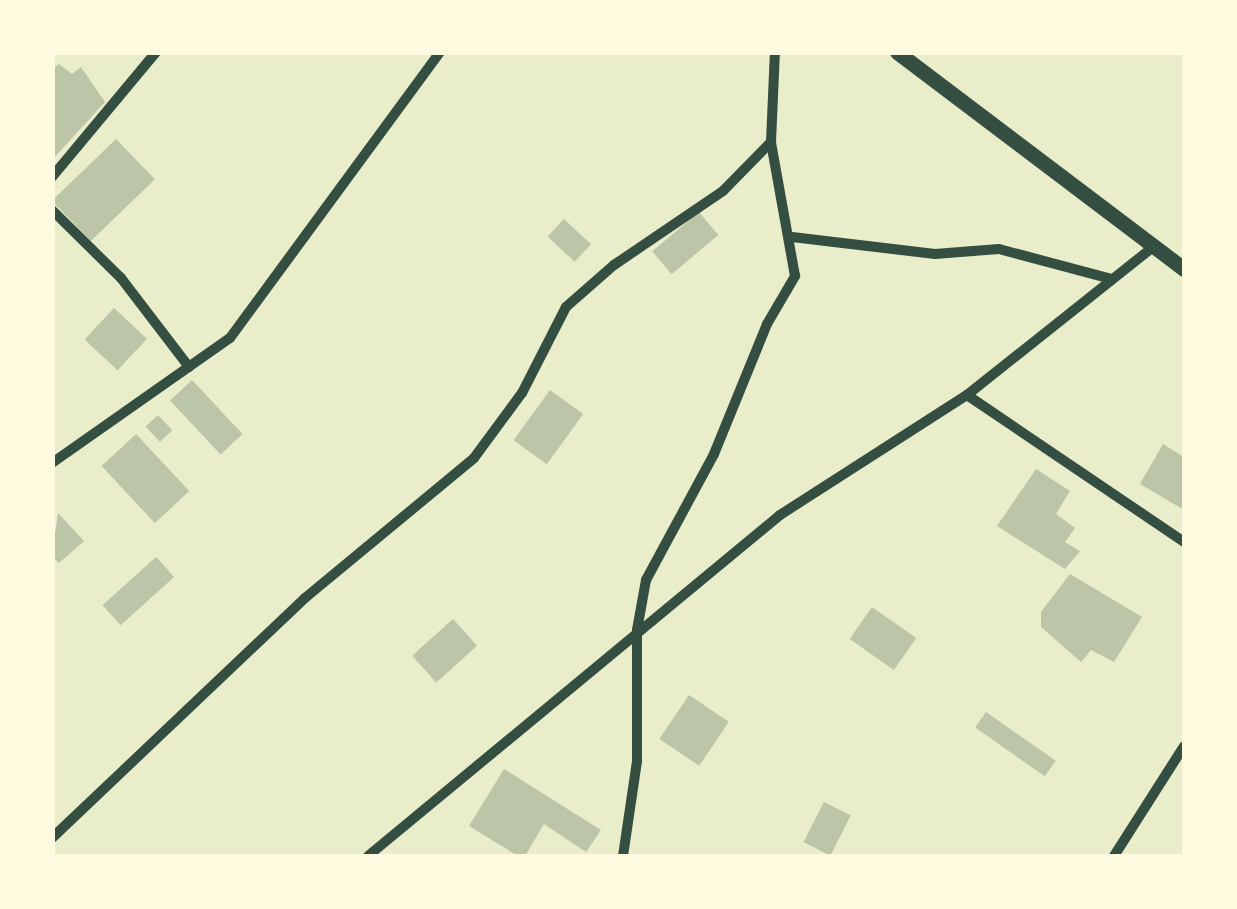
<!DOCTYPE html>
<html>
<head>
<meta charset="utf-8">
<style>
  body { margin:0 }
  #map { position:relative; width:1237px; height:909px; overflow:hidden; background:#e9edc9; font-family:"Roboto Condensed",sans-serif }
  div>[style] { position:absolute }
  .building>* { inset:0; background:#bcc5a7; transform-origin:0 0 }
  .minor>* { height:10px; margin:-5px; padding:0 5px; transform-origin:5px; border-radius:5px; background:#344e41 }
  .tertiary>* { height:15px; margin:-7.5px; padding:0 7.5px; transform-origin:7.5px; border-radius:7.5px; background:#344e41 }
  span { translate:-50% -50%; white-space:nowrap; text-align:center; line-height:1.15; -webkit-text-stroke:10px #fefae0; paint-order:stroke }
  .frame { position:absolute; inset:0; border:55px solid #fefae0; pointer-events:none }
</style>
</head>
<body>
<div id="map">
  <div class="building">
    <div style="clip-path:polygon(59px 64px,72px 74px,81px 67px,105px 102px,52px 160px,52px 70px)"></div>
    <div style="left:116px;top:139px;width:56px;height:89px;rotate:46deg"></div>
    <div style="left:699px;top:212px;width:30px;height:61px;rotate:50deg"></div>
    <div style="left:564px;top:219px;width:37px;height:24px;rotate:43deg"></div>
    <div style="left:114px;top:308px;width:45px;height:43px;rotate:43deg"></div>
    <div style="left:192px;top:380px;width:74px;height:30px;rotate:47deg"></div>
    <div style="left:550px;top:390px;width:41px;height:62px;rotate:36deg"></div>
    <div style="left:158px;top:415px;width:21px;height:17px;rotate:47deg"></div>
    <div style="left:136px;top:434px;width:78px;height:47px;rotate:47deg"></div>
    <div style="clip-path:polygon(1163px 444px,1184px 457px,1184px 510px,1140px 484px)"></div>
    <div style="clip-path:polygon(1036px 469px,1070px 491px,1056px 514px,1075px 528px,1065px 542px,1080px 551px,1065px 569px,997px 526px)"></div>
    <div style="clip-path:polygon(58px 513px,84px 541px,59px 563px,52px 556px)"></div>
    <div style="left:156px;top:557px;width:27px;height:72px;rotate:48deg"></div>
    <div style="clip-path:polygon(1070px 574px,1142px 617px,1114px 662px,1091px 650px,1081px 662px,1041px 627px,1041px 612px)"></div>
    <div style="left:872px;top:607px;width:54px;height:39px;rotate:35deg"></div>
    <div style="left:453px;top:619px;width:36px;height:55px;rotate:48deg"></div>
    <div style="left:689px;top:695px;width:48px;height:53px;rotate:34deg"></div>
    <div style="left:986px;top:712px;width:85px;height:19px;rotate:35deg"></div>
    <div style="clip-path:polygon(504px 769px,601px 830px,586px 852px,544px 824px,525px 856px,518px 856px,469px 826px)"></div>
    <div style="left:824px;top:802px;width:30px;height:45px;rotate:27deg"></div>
  </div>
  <div class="minor">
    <div style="left:52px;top:177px;width:163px;rotate:-50.2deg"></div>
    <div style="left:52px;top:210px;width:97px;rotate:44.6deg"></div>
    <div style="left:121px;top:278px;width:112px;rotate:52.6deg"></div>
    <div style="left:792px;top:237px;width:144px;rotate:6.8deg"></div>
    <div style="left:935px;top:254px;width:64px;rotate:-4.5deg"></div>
    <div style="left:999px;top:249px;width:117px;rotate:14.9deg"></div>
    <div style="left:967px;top:395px;width:262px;rotate:34.1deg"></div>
    <div style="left:52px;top:463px;width:218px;rotate:-35.1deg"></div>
    <div style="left:230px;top:338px;width:355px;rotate:-53.7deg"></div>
    <div style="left:52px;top:838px;width:349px;rotate:-43.5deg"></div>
    <div style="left:305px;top:598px;width:219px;rotate:-39.6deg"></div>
    <div style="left:474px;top:458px;width:81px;rotate:-53.6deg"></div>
    <div style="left:522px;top:393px;width:97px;rotate:-62.9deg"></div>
    <div style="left:566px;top:307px;width:64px;rotate:-41.2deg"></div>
    <div style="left:614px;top:265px;width:132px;rotate:-34.2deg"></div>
    <div style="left:723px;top:191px;width:69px;rotate:-45.6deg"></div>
    <div style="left:368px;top:856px;width:535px;rotate:-39.61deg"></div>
    <div style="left:780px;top:515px;width:222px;rotate:-32.7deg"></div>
    <div style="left:967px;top:395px;width:238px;rotate:-38.5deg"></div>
    <div style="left:623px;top:856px;width:96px;rotate:-81.6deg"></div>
    <div style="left:637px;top:761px;width:131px;rotate:-90deg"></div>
    <div style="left:637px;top:630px;width:51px;rotate:-79.8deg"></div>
    <div style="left:646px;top:580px;width:143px;rotate:-61.6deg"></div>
    <div style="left:714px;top:454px;width:140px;rotate:-67.8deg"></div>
    <div style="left:767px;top:324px;width:56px;rotate:-59.7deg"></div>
    <div style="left:795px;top:276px;width:136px;rotate:-100.2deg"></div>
    <div style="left:771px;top:142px;width:90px;rotate:-87.5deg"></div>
    <div style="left:1114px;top:856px;width:130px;rotate:-57.5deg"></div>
  </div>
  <div class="tertiary">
    <div style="left:897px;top:52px;width:360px;rotate:37.1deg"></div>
  </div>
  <div class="frame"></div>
</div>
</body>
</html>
